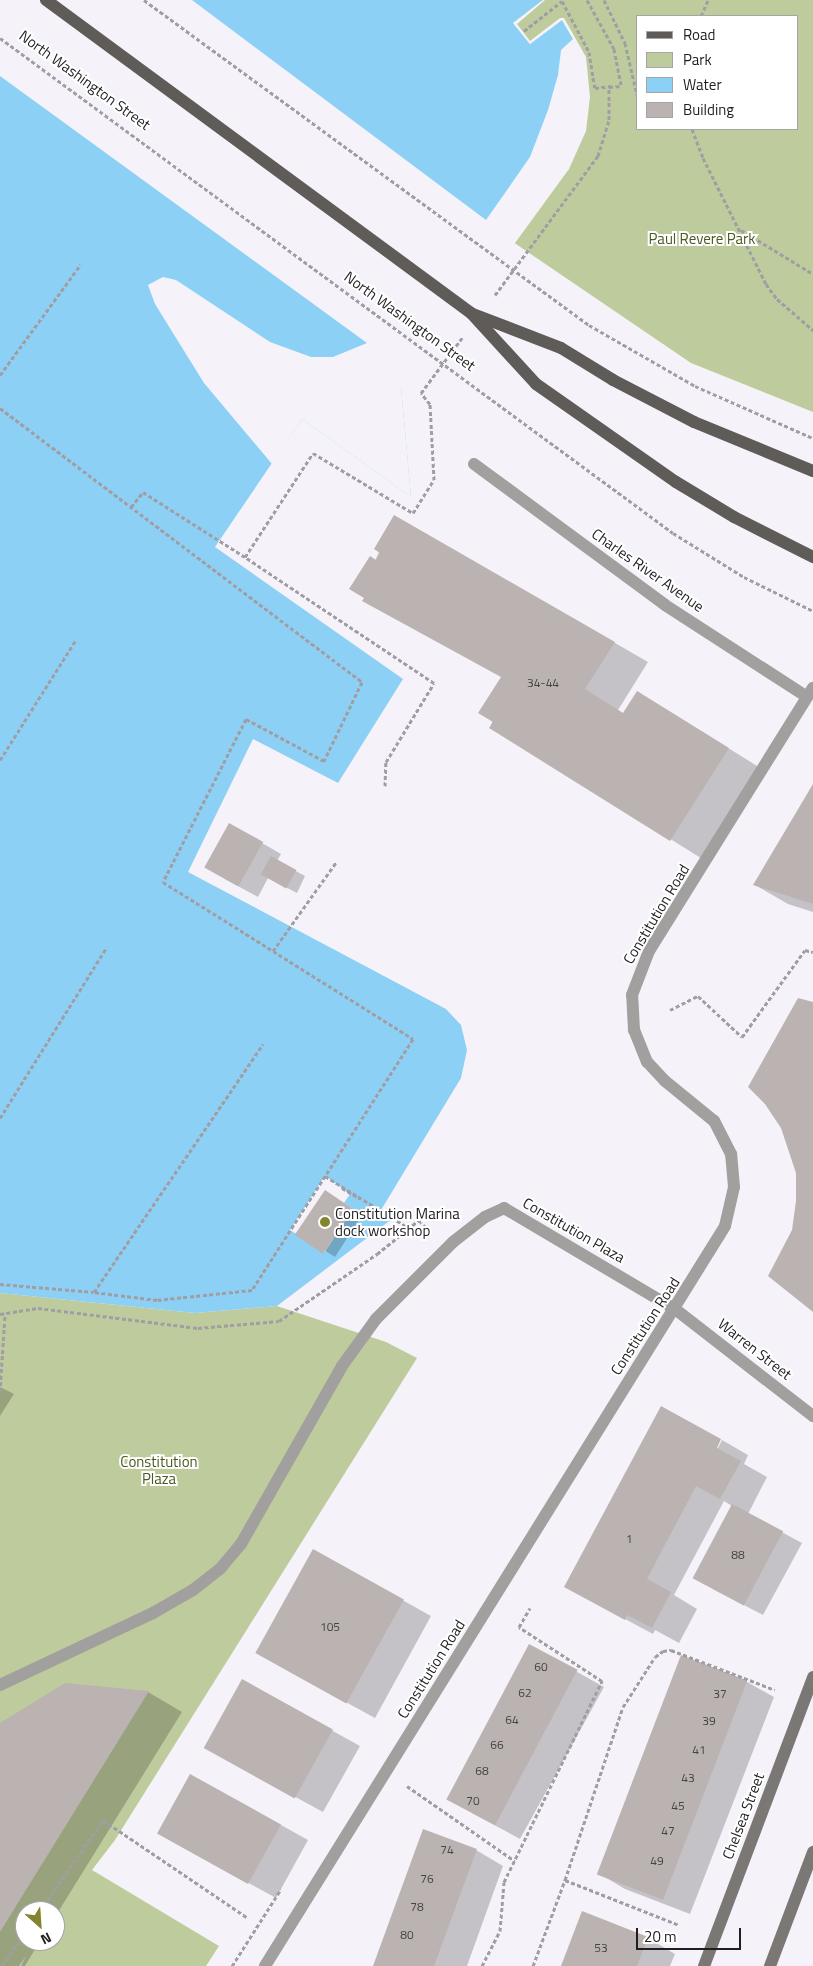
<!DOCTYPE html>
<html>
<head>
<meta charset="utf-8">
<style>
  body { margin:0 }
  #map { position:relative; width:813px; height:1966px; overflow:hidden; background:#f5f3f9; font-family:"Titillium Web",sans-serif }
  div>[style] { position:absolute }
  .green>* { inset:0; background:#becc9d }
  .water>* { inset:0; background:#8dd0f5 }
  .pier>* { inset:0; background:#f5f3f9 }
  .shadow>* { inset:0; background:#0003 }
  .building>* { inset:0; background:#bab3b1; transform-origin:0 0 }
  .path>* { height:3px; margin-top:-1.5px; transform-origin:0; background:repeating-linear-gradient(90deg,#a09ea3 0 4px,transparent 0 6.5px) }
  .minor>* { height:12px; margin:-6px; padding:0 6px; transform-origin:6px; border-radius:6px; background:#a2a09e }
  .secondary>* { height:12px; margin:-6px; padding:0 6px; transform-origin:6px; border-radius:6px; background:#7b7775 }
  .primary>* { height:12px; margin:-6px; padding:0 6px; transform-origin:6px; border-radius:6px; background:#5f5b58 }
  .dots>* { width:14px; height:14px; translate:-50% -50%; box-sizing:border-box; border:2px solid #fff; border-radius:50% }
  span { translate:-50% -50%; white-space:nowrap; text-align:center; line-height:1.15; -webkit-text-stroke:4px #fff; paint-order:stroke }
  .number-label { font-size:12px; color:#464344 }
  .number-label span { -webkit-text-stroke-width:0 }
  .street-label { font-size:15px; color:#1f1e20 }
  .park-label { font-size:15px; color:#4c5a21 }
  .poi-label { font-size:15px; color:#1f1e20 }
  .left { translate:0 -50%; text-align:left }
  .legend { position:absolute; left:636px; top:15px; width:162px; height:115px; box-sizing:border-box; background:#fff; border:1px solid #a5a5a6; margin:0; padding:6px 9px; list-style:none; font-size:15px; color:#1f1e20 }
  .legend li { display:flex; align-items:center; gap:10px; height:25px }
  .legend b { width:25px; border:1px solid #a5a5a6 }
  .north { position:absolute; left:15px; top:1901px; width:50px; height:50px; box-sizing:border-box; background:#fff; border:1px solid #a5a5a6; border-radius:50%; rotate:154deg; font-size:14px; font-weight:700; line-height:20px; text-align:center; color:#1f1e20 }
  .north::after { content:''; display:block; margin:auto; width:18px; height:22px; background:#84842e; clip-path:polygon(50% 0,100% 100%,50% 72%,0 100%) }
  .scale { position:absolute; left:636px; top:1928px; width:105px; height:22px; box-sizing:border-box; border:2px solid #1f1e20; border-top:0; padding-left:6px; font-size:15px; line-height:18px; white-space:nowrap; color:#1f1e20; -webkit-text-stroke:4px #fff; paint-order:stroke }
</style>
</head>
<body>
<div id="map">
  <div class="green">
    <div style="clip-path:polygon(evenodd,543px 0,813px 0,813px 412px,691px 363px,513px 242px,566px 168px,578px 47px,562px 20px,530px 44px,513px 23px,543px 0,637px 16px,797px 16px,797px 129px,637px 129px,637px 16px)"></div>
    <div style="clip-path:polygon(evenodd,0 1293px,195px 1313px,277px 1306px,386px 1342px,417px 1358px,115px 1840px,92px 1870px,219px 1946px,206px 1966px,21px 1966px,26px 1956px,19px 1966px,0 1966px,0 1293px,25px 1911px,55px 1911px,55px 1941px,25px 1941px,25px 1911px)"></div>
  </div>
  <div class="water">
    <div style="clip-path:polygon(0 0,543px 0,513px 23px,530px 44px,562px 20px,578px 47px,586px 79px,401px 387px,411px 497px,302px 419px,215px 547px,403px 679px,338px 783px,253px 739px,188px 872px,446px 1009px,461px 1025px,467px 1050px,461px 1078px,381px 1210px,392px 1219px,277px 1306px,195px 1313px,0 1293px)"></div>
  </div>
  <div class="pier">
    <div style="clip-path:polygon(0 0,192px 0,486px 220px,530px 157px,548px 110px,558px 75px,561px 50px,573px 39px,562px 20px,530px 44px,513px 23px,543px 0,545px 0,517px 24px,530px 41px,560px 18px,564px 18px,586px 57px,590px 97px,586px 131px,569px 169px,515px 243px,413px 377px,401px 387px,411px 497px,302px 419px,272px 464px,204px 383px,155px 304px,148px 285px,163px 277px,176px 280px,270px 342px,311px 357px,333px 357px,367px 343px,0 76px)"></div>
    <div style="clip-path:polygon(325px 1176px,350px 1194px,344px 1203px,353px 1209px,325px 1252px,290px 1230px)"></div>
  </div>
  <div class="shadow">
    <div style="clip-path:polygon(395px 516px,648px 662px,618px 710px,624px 714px,638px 692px,762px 769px,704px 860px,491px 727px,502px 677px,375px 561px)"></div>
    <div style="clip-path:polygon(813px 786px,813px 912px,788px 904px,755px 885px)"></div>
    <div style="clip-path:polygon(262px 843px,281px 854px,277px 861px,305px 876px,297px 893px,268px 878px,258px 897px,225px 879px)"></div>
    <div style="clip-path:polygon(334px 1198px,362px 1215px,335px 1257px,298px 1234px)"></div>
    <div style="clip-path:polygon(0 1387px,14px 1394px,0 1416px)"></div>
    <div style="clip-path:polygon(722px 1440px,748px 1455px,744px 1464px,767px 1477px,748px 1514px,802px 1543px,763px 1615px,713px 1589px,732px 1506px,724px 1501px,674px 1595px,697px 1609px,679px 1643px,655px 1630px,653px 1634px,593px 1602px,715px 1454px)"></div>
    <div style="clip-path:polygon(314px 1551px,431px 1616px,375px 1718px,285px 1669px)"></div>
    <div style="clip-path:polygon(529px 1645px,604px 1687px,520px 1839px,472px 1813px)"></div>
    <div style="clip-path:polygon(682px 1656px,747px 1682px,774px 1697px,690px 1914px,625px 1889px,598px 1873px)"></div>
    <div style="clip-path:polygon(242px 1681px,360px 1746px,323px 1812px,233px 1763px)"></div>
    <div style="clip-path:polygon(65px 1684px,148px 1692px,182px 1712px,55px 1917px,55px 1911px,25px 1911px,25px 1941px,40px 1941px,25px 1966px,0 1966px,0 1725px)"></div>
    <div style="clip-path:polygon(191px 1775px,308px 1840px,276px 1898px,186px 1849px)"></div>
    <div style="clip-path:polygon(476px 1850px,503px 1866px,467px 1966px,374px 1966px)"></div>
    <div style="clip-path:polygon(583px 1913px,648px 1938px,675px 1954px,670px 1966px,562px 1966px)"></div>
  </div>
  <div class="building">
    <div style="clip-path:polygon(394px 515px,615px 642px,585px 689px,623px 713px,637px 691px,729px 748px,670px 841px,489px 728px,493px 722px,478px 713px,501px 677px,362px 601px,364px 598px,349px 589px,370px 556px,376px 560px,380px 553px,374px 549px)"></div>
    <div style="clip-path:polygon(813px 784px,813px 904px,753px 885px)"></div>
    <div style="left:229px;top:823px;width:39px;height:51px;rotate:29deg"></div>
    <div style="left:271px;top:856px;width:29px;height:21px;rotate:29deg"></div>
    <div style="clip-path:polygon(798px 998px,813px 1002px,813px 1312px,768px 1276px,792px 1230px,796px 1201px,796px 1173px,781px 1128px,765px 1104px,748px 1087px)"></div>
    <div style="left:325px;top:1190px;width:34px;height:54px;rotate:34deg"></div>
    <div style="clip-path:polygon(661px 1406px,721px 1439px,717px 1448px,741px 1461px,720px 1499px,696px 1486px,647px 1579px,671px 1592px,652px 1628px,627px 1615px,625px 1620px,564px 1587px)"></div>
    <div style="left:732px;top:1504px;width:58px;height:84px;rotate:28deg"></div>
    <div style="left:313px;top:1549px;width:104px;height:119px;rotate:29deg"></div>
    <div style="left:529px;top:1644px;width:55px;height:176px;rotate:28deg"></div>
    <div style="left:681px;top:1655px;width:71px;height:235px;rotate:21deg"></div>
    <div style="left:242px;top:1679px;width:104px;height:79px;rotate:29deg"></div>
    <div style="clip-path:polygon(65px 1683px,149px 1691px,0 1932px,0 1723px)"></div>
    <div style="left:190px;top:1774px;width:104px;height:68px;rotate:29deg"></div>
    <div style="clip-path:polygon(423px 1829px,477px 1849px,434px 1966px,373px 1966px)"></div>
    <div style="clip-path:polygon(582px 1911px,648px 1937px,637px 1966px,561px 1966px)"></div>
  </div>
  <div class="path">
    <div style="left:144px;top:0;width:551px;rotate:36.14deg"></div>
    <div style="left:589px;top:325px;width:122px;rotate:29.9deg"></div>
    <div style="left:695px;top:386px;width:129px;rotate:23.8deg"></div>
    <div style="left:587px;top:0;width:56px;rotate:61.1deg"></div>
    <div style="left:614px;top:49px;width:38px;rotate:79deg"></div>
    <div style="left:604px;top:0;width:48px;rotate:64deg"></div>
    <div style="left:625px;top:43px;width:53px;rotate:77deg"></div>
    <div style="left:701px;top:16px;width:17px;rotate:-66deg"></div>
    <div style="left:524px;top:31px;width:48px;rotate:-38.3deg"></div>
    <div style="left:562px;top:1px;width:58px;rotate:62.1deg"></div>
    <div style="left:589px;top:52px;width:36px;rotate:81deg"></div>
    <div style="left:595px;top:88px;width:16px;rotate:-7deg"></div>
    <div style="left:0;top:38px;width:835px;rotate:36.33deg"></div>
    <div style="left:673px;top:533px;width:84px;rotate:31.8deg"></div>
    <div style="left:744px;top:577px;width:77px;rotate:26.2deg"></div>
    <div style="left:692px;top:129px;width:31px;rotate:69deg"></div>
    <div style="left:703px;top:158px;width:141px;rotate:63.4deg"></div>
    <div style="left:766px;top:284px;width:19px;rotate:54deg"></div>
    <div style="left:777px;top:299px;width:48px;rotate:40.7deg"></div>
    <div style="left:741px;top:230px;width:84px;rotate:31.4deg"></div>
    <div style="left:495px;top:295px;width:173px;rotate:-53.5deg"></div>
    <div style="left:598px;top:156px;width:38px;rotate:-73deg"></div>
    <div style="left:609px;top:120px;width:33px;rotate:-90deg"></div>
    <div style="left:609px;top:87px;width:12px;rotate:-5deg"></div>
    <div style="left:0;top:375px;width:137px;rotate:-53.9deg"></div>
    <div style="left:0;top:408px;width:454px;rotate:37.1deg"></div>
    <div style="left:362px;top:682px;width:88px;rotate:115.7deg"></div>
    <div style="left:324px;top:761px;width:89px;rotate:-151.7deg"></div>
    <div style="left:246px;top:719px;width:183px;rotate:117deg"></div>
    <div style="left:163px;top:882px;width:295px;rotate:32.1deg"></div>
    <div style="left:413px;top:1039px;width:298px;rotate:122.7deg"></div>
    <div style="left:252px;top:1290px;width:96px;rotate:174deg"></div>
    <div style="left:157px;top:1300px;width:64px;rotate:-172.8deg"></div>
    <div style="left:131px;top:507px;width:19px;rotate:-51deg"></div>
    <div style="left:143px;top:492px;width:121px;rotate:32.5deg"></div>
    <div style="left:0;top:760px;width:142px;rotate:-57.7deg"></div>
    <div style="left:385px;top:786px;width:24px;rotate:-88deg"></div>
    <div style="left:386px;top:762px;width:92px;rotate:-58.7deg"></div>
    <div style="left:434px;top:683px;width:227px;rotate:-146.3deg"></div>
    <div style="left:245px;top:557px;width:124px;rotate:-56.8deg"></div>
    <div style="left:313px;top:453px;width:117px;rotate:31deg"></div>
    <div style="left:413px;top:513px;width:39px;rotate:-58deg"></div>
    <div style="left:434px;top:480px;width:76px;rotate:-93deg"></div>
    <div style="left:430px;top:404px;width:14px;rotate:-129deg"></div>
    <div style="left:421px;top:393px;width:69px;rotate:-53.3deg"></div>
    <div style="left:273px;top:951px;width:110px;rotate:-54.6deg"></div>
    <div style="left:670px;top:1010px;width:31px;rotate:-27deg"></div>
    <div style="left:698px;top:996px;width:60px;rotate:43deg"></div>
    <div style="left:742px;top:1037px;width:107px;rotate:-54.1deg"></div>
    <div style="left:805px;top:950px;width:8px;rotate:14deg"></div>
    <div style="left:0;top:1118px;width:202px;rotate:-58deg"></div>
    <div style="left:325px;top:1176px;width:99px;rotate:31.8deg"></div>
    <div style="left:342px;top:1188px;width:21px;rotate:31deg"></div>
    <div style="left:0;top:1284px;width:94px;rotate:4.9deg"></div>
    <div style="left:94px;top:1292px;width:300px;rotate:-55.7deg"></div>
    <div style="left:0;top:1314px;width:38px;rotate:-9deg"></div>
    <div style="left:38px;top:1308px;width:161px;rotate:7.1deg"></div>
    <div style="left:198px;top:1328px;width:81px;rotate:-4.9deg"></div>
    <div style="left:279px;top:1321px;width:119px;rotate:-34.4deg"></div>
    <div style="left:377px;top:1254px;width:54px;rotate:-39deg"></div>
    <div style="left:419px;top:1220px;width:15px;rotate:48deg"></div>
    <div style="left:0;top:1392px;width:78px;rotate:-86.3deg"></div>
    <div style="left:407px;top:1786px;width:131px;rotate:34.8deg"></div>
    <div style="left:565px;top:1880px;width:123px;rotate:21.5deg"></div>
    <div style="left:40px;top:1911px;width:111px;rotate:-55.3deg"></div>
    <div style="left:103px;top:1820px;width:175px;rotate:34.1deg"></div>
    <div style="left:2px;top:1966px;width:40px;rotate:-55.1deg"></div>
    <div style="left:232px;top:1966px;width:91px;rotate:-57.5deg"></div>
    <div style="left:482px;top:1966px;width:39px;rotate:-63deg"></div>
    <div style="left:500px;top:1931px;width:49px;rotate:-85.3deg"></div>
    <div style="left:504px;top:1882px;width:224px;rotate:-64deg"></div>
    <div style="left:602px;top:1681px;width:99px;rotate:-147deg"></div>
    <div style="left:519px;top:1627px;width:22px;rotate:-60deg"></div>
    <div style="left:533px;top:1966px;width:92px;rotate:-69.6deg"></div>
    <div style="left:565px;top:1880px;width:182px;rotate:-71.5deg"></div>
    <div style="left:623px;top:1707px;width:59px;rotate:-57.4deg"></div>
    <div style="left:655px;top:1657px;width:10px;rotate:-37deg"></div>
    <div style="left:663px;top:1651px;width:8px;rotate:-7deg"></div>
    <div style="left:671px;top:1650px;width:111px;rotate:21deg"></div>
  </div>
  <div class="minor">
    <div style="left:474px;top:464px;width:237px;rotate:36.4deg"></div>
    <div style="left:665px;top:605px;width:169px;rotate:32.9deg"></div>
    <div style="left:0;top:1685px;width:169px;rotate:-25.2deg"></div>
    <div style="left:153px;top:1613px;width:46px;rotate:-29.9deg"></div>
    <div style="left:193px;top:1590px;width:34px;rotate:-38deg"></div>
    <div style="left:220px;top:1569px;width:33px;rotate:-50deg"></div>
    <div style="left:241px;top:1544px;width:205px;rotate:-60.4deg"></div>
    <div style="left:342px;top:1366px;width:58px;rotate:-54.1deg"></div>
    <div style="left:376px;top:1319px;width:109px;rotate:-45deg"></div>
    <div style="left:453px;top:1242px;width:41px;rotate:-38deg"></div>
    <div style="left:485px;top:1217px;width:21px;rotate:-25deg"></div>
    <div style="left:504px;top:1208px;width:199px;rotate:30.6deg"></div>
    <div style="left:675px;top:1309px;width:175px;rotate:37.8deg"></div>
    <div style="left:265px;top:1966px;width:871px;rotate:-58.13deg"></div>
    <div style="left:725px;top:1226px;width:40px;rotate:-77deg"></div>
    <div style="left:734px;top:1187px;width:33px;rotate:-95deg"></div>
    <div style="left:731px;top:1154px;width:37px;rotate:-117deg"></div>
    <div style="left:714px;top:1121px;width:63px;rotate:-140.8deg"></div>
    <div style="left:665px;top:1081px;width:26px;rotate:-133deg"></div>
    <div style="left:647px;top:1062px;width:35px;rotate:-112deg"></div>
    <div style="left:634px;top:1030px;width:35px;rotate:-93deg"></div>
    <div style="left:632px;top:995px;width:47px;rotate:-68.9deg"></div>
    <div style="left:649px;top:951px;width:310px;rotate:-58.1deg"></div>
  </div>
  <div class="secondary">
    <div style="left:704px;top:1966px;width:309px;rotate:-69.3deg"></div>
    <div style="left:770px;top:1966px;width:122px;rotate:-69.3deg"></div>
  </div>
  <div class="primary">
    <div style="left:46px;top:0;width:528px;rotate:36.37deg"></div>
    <div style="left:471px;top:313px;width:96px;rotate:47.5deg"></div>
    <div style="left:536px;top:384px;width:171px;rotate:35deg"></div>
    <div style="left:676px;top:482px;width:68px;rotate:31.1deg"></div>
    <div style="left:734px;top:517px;width:89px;rotate:26.9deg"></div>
    <div style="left:473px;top:314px;width:94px;rotate:21.1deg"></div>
    <div style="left:561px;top:348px;width:61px;rotate:31.6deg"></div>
    <div style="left:613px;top:380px;width:91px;rotate:27.4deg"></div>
    <div style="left:694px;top:422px;width:129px;rotate:22.4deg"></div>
  </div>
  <div class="dots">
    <div style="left:325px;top:1222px;background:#84842e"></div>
  </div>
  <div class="number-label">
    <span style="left:543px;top:683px">34-44</span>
    <span style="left:629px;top:1539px">1</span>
    <span style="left:738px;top:1555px">88</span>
    <span style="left:330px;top:1627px">105</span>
    <span style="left:541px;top:1667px">60</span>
    <span style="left:525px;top:1693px">62</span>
    <span style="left:720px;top:1694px">37</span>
    <span style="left:512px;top:1720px">64</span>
    <span style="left:709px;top:1721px">39</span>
    <span style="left:497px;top:1745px">66</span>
    <span style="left:699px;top:1750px">41</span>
    <span style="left:482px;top:1771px">68</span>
    <span style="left:688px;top:1778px">43</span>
    <span style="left:473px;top:1801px">70</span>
    <span style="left:678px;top:1806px">45</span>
    <span style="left:668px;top:1831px">47</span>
    <span style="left:447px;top:1850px">74</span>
    <span style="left:657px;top:1861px">49</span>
    <span style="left:427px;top:1879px">76</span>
    <span style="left:417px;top:1907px">78</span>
    <span style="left:407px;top:1935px">80</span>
    <span style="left:601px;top:1948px">53</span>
  </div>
  <div class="street-label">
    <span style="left:85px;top:80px;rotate:36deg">North Washington Street</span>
    <span style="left:410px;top:321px;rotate:36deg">North Washington Street</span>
    <span style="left:648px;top:570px;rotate:35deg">Charles River Avenue</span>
    <span style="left:656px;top:914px;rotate:-59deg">Constitution Road</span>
    <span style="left:574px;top:1230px;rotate:30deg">Constitution Plaza</span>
    <span style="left:645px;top:1326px;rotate:-57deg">Constitution Road</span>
    <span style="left:755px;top:1349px;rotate:38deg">Warren Street</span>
    <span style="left:431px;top:1669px;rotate:-58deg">Constitution Road</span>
    <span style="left:743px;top:1816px;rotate:-69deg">Chelsea Street</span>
  </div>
  <div class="park-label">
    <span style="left:702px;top:239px">Paul Revere Park</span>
    <span style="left:159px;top:1470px">Constitution<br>Plaza</span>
  </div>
  <div class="poi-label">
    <span class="left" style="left:335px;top:1222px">Constitution Marina<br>dock workshop</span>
  </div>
  <ul class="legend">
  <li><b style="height:6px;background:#5f5b58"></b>Road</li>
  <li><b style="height:14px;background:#becc9d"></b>Park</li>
  <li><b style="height:14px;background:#8dd0f5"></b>Water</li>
  <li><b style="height:14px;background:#bab3b1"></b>Building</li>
  </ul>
  <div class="north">N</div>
  <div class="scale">20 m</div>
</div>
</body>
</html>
